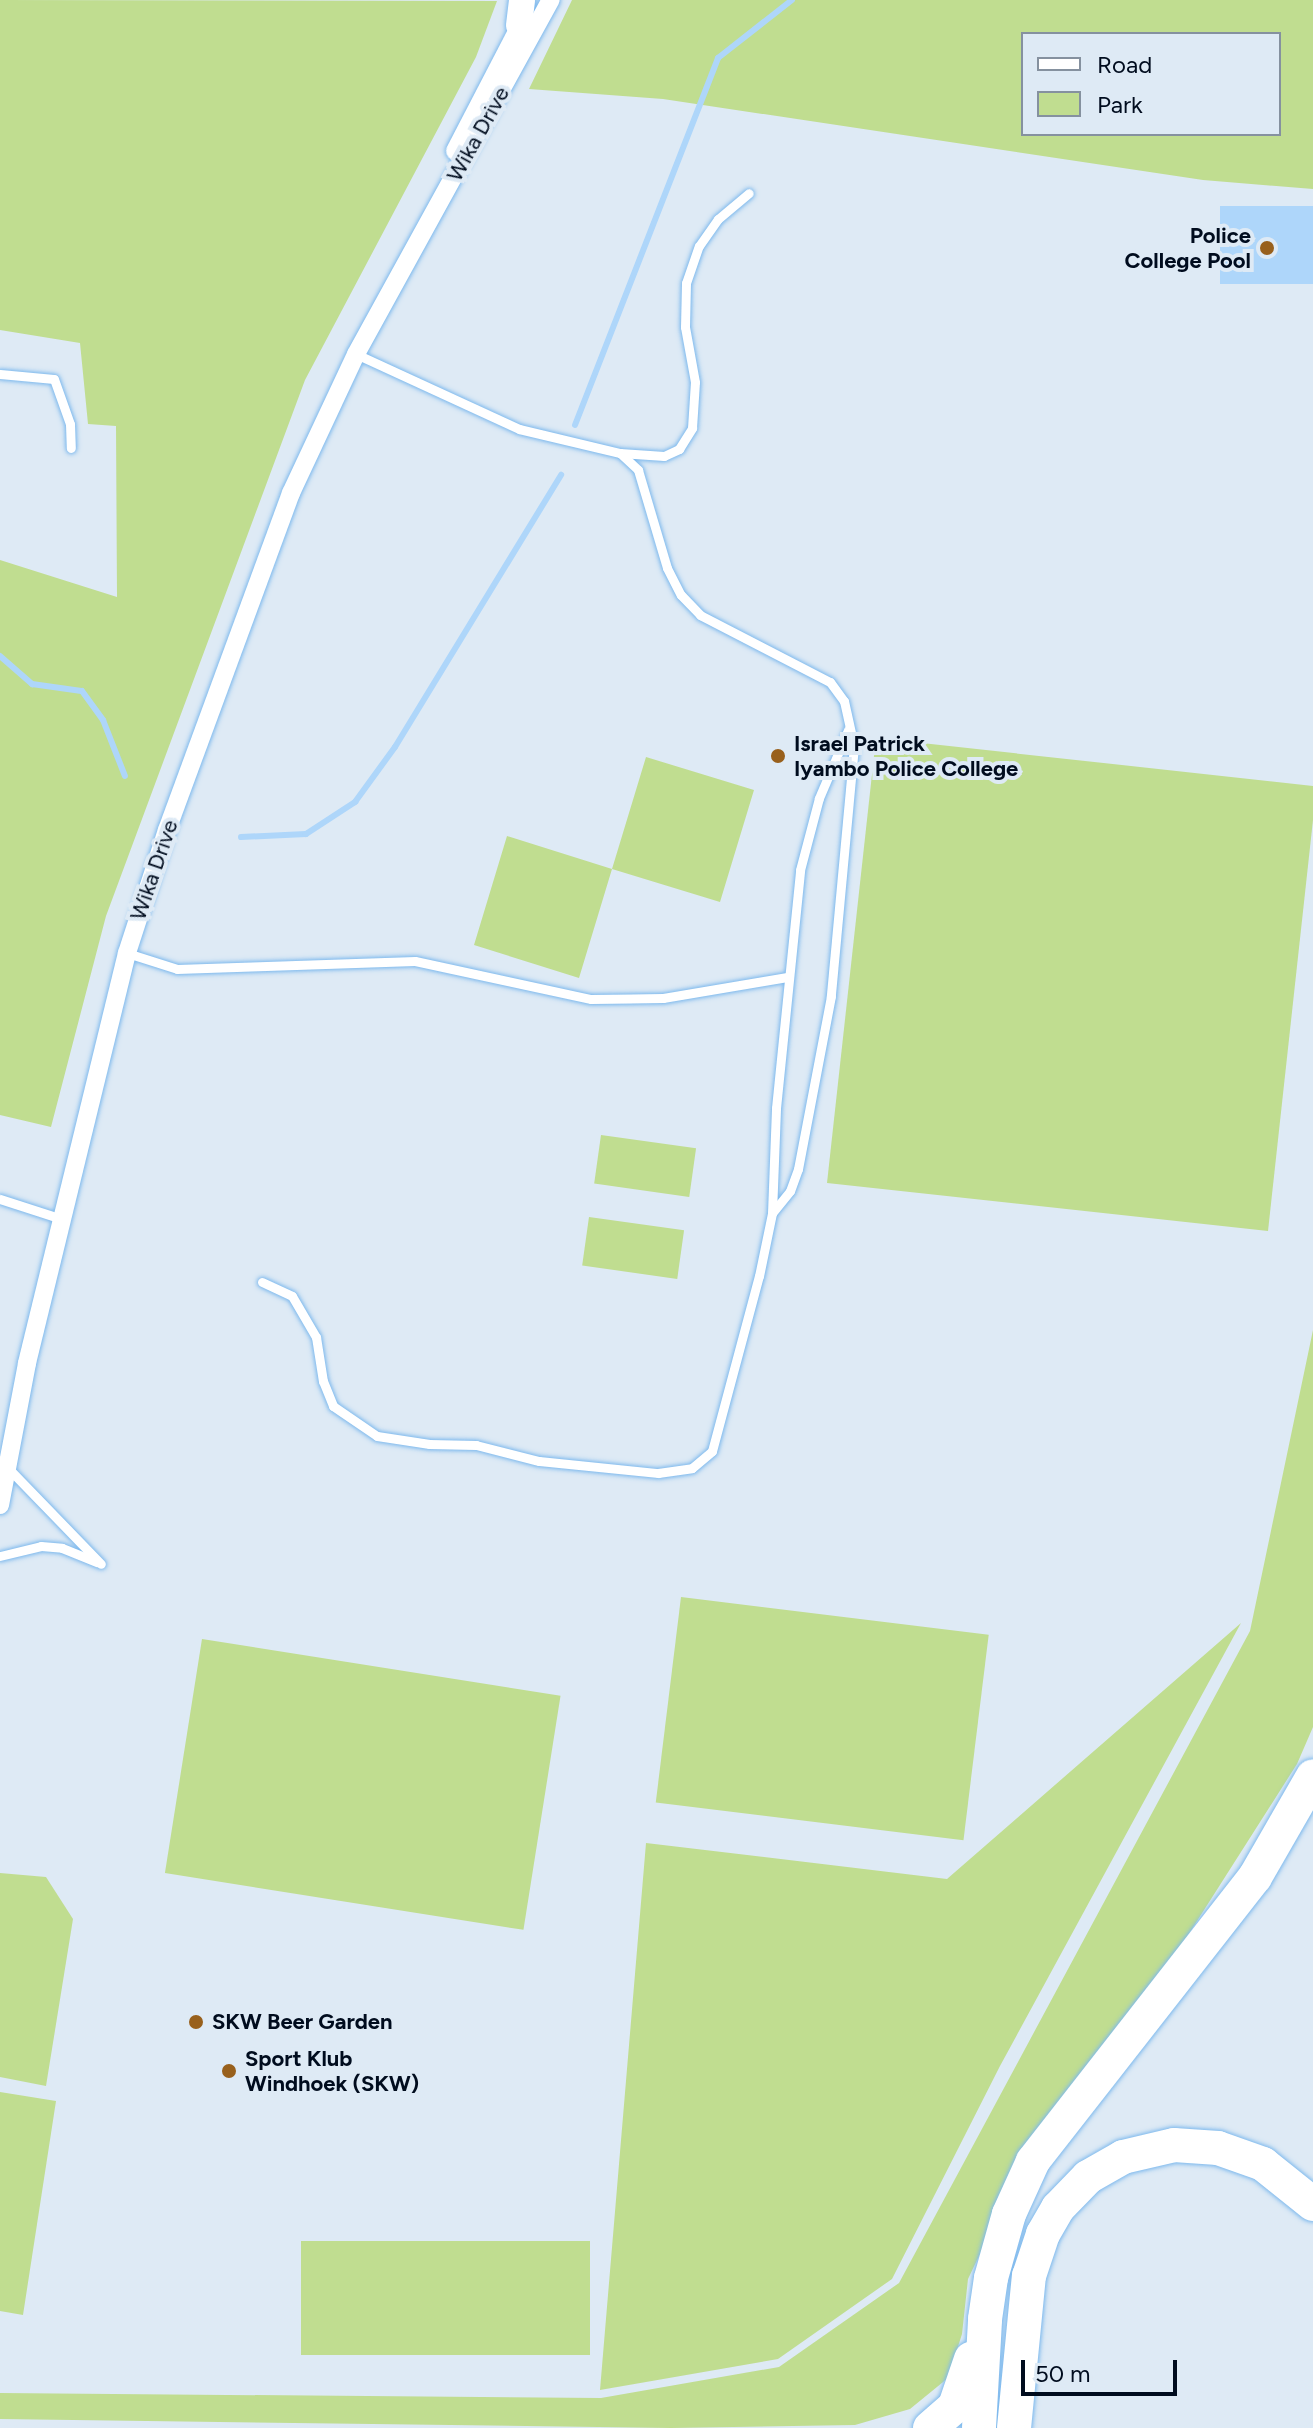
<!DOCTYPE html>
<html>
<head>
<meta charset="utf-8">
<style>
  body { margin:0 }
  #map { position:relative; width:1313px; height:2428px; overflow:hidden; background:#deeaf5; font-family:Figtree,sans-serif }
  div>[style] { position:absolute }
  .green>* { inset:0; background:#c0dd90; transform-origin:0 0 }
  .water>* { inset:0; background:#aed6fa; transform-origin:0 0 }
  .stream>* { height:6px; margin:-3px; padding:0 3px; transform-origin:3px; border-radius:3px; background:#aed6fa }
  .roads { filter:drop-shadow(0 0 2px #7eb9ed) drop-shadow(0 0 2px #7eb9ed) }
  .lane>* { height:9px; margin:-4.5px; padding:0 4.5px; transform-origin:4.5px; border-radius:4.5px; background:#fff }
  .street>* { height:18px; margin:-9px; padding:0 9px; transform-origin:9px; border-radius:9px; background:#fff }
  .secondary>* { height:26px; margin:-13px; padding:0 13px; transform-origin:13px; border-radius:13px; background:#fff }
  .highway>* { height:34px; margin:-17px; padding:0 17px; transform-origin:17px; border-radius:17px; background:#fff }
  .dots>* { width:22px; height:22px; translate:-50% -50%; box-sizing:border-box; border:4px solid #deeaf5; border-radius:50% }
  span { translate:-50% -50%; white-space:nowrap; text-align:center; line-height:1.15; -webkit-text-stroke:8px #deeaf5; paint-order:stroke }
  .street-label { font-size:22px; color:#000c1e }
  .poi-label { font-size:22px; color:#000c1e; font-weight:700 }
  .right { translate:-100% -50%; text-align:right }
  .left { translate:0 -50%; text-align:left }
  .legend { position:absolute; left:1021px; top:32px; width:260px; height:104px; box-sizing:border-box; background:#deeaf5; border:2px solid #85919f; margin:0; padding:10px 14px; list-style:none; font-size:24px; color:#000c1e }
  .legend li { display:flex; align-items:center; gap:16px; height:40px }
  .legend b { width:40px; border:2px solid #85919f }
  .scale { position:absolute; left:1021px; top:2360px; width:156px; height:36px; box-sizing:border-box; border:4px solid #000c1e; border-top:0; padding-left:10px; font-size:24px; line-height:28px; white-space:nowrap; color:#000c1e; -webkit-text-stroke:6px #deeaf5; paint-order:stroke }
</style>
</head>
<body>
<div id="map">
  <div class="green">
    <div style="clip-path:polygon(0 0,497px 1px,476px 57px,305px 380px,106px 916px,51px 1127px,0 1115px,0 560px,117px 597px,116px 426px,88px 424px,80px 343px,0 330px)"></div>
    <div style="clip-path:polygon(evenodd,572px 0,1313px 0,1313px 189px,1203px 180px,663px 99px,529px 89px,572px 0,1023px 34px,1279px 34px,1279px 134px,1023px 134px,1023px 34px)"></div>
    <div style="clip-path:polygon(876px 738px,1313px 786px,1313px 820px,1268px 1231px,827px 1183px)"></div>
    <div style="clip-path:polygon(646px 757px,754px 790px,720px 902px,612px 869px,579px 978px,474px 945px,507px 836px,612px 869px)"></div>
    <div style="left:601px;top:1135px;width:96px;height:49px;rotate:8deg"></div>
    <div style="left:589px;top:1217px;width:96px;height:49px;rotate:8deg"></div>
    <div style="clip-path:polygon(1313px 1330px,1313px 1727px,1297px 1764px,1176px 1954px,1043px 2122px,968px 2279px,962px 2334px,948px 2378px,910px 2409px,855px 2425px,671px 2428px,0 2419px,0 2393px,601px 2398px,779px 2367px,899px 2283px,1250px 1631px)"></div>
    <div style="left:681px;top:1597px;width:310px;height:207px;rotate:7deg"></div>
    <div style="clip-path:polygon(1241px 1623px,1000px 2066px,892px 2279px,778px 2359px,600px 2390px,646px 1843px,947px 1879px)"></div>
    <div style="left:202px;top:1639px;width:363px;height:237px;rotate:9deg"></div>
    <div style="clip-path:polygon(0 1873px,46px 1877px,73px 1919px,46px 2086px,0 2077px)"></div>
    <div style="clip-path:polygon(0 2092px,56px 2101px,23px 2315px,0 2311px)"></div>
    <div style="left:301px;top:2241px;width:289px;height:114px"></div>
  </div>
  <div class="water">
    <div style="left:1313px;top:206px;width:78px;height:93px;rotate:90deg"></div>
  </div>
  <div class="stream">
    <div style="left:575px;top:425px;width:394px;rotate:-68.7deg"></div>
    <div style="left:718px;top:58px;width:94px;rotate:-38.1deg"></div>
    <div style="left:0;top:656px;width:43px;rotate:41.2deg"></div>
    <div style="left:32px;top:684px;width:50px;rotate:8deg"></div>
    <div style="left:82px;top:691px;width:36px;rotate:54deg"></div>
    <div style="left:103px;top:720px;width:60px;rotate:68.6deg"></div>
    <div style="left:241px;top:837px;width:65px;rotate:-2.6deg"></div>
    <div style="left:306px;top:834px;width:59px;rotate:-33.1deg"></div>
    <div style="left:355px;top:802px;width:68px;rotate:-54deg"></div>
    <div style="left:395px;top:747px;width:319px;rotate:-58.6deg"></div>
  </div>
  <div class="roads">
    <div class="lane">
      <div style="left:356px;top:354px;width:179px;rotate:24.7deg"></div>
      <div style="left:519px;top:429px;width:104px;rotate:13.4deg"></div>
      <div style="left:620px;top:453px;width:44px;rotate:3.9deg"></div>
      <div style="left:664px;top:456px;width:17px;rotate:-25deg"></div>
      <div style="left:679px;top:449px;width:25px;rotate:-58deg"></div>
      <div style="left:692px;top:428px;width:46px;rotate:-86.3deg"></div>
      <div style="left:695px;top:382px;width:56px;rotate:-100.3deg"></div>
      <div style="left:685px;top:327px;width:44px;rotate:-88.7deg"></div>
      <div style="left:686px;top:283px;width:39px;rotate:-71deg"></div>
      <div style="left:699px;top:246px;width:33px;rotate:-55deg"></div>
      <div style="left:718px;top:219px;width:40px;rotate:-40deg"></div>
      <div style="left:0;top:374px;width:54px;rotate:5.3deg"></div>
      <div style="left:54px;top:379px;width:48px;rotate:70.4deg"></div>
      <div style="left:70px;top:424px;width:24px;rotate:88deg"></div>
      <div style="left:620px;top:453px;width:25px;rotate:43deg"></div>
      <div style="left:638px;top:470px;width:102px;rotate:73.5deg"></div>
      <div style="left:667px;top:568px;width:30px;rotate:63deg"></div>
      <div style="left:681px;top:595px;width:28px;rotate:46deg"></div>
      <div style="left:700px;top:615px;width:146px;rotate:27.3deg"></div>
      <div style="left:830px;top:682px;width:24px;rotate:54deg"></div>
      <div style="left:844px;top:701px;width:46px;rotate:77.5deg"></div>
      <div style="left:854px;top:746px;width:251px;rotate:95.3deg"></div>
      <div style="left:831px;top:996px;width:176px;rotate:100.8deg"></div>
      <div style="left:798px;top:1169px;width:23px;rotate:110deg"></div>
      <div style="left:790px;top:1191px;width:28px;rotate:129deg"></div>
      <div style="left:127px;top:953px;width:52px;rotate:17.7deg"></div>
      <div style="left:177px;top:969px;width:238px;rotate:-1.9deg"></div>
      <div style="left:415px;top:961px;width:180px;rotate:12.2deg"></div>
      <div style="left:591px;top:999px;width:72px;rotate:-0.8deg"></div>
      <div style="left:663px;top:998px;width:126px;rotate:-9.6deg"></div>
      <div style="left:0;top:1199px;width:65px;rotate:17.9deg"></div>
      <div style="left:262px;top:1282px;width:33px;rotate:25deg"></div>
      <div style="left:292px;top:1296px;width:48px;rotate:59.7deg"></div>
      <div style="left:316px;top:1337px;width:45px;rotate:81deg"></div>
      <div style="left:323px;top:1381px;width:27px;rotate:68deg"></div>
      <div style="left:333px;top:1406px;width:53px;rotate:34.3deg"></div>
      <div style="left:377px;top:1436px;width:53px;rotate:8.7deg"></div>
      <div style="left:429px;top:1444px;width:47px;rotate:1.2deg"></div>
      <div style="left:476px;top:1445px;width:65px;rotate:14.3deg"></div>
      <div style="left:539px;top:1461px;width:120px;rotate:5.8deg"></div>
      <div style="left:658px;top:1473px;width:34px;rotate:-8deg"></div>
      <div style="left:692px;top:1468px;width:26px;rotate:-40deg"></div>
      <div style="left:712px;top:1451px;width:181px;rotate:-75deg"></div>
      <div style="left:759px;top:1276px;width:64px;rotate:-78.3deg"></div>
      <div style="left:772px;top:1213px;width:105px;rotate:-87.8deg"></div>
      <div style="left:776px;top:1108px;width:239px;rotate:-84.2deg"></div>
      <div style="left:800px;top:870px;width:74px;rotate:-75.2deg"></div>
      <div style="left:819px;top:798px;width:74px;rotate:-66.9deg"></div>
      <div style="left:9px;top:1469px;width:132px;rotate:45.9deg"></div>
      <div style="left:0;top:1556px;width:42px;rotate:-13.7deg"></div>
      <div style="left:41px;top:1546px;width:21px;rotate:5deg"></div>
      <div style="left:62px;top:1548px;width:38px;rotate:22deg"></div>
    </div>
    <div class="street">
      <div style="left:455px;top:151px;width:150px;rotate:-62.6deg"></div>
      <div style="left:0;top:1505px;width:145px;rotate:-79.2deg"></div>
      <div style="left:27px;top:1363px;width:422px;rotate:-76.3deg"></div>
      <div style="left:127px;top:953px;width:129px;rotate:-72deg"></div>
      <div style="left:167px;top:830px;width:359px;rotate:-69.8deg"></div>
      <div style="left:291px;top:493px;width:153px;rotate:-64.9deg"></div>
      <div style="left:356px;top:354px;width:404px;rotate:-61.2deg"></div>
    </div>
    <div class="secondary">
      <div style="left:519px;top:25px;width:25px;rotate:-83deg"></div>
    </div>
    <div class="highway">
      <div style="left:930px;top:2428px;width:33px;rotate:-41deg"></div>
      <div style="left:955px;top:2406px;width:50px;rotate:-71.2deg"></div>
      <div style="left:979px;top:2428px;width:109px;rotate:-86.8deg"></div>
      <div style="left:985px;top:2319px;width:41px;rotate:-81.7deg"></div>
      <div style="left:991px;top:2278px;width:66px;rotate:-74.3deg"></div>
      <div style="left:1009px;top:2214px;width:58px;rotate:-65.6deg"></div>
      <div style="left:1033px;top:2161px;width:360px;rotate:-52deg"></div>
      <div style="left:1255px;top:1877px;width:116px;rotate:-60.1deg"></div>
      <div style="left:1014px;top:2428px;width:153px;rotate:-84.4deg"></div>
      <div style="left:1029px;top:2276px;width:44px;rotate:-71.6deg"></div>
      <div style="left:1043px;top:2234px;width:30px;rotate:-60deg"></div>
      <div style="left:1058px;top:2208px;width:43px;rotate:-45.9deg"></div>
      <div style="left:1088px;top:2177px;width:40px;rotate:-29.7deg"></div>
      <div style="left:1123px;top:2157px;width:52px;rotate:-13.2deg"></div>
      <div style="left:1174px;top:2145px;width:44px;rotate:3.9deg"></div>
      <div style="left:1218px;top:2148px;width:48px;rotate:19.6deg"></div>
      <div style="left:1263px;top:2164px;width:64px;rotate:38.7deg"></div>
    </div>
  </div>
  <div class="dots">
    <div style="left:1267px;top:248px;background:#98601c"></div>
    <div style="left:778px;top:756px;background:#98601c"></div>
    <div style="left:196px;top:2022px;background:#98601c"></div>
    <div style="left:229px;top:2071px;background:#98601c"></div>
  </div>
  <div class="street-label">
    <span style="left:478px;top:134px;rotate:-61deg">Wika Drive</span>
    <span style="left:154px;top:870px;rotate:-71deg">Wika Drive</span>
  </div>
  <div class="poi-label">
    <span class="right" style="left:1251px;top:248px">Police<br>College Pool</span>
    <span class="left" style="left:794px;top:756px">Israel Patrick<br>Iyambo Police College</span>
    <span class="left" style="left:212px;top:2022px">SKW Beer Garden</span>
    <span class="left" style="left:245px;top:2071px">Sport Klub<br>Windhoek (SKW)</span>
  </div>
  <ul class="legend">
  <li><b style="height:10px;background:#fff"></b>Road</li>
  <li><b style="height:22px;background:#c0dd90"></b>Park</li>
  </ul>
  <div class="scale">50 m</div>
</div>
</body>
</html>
